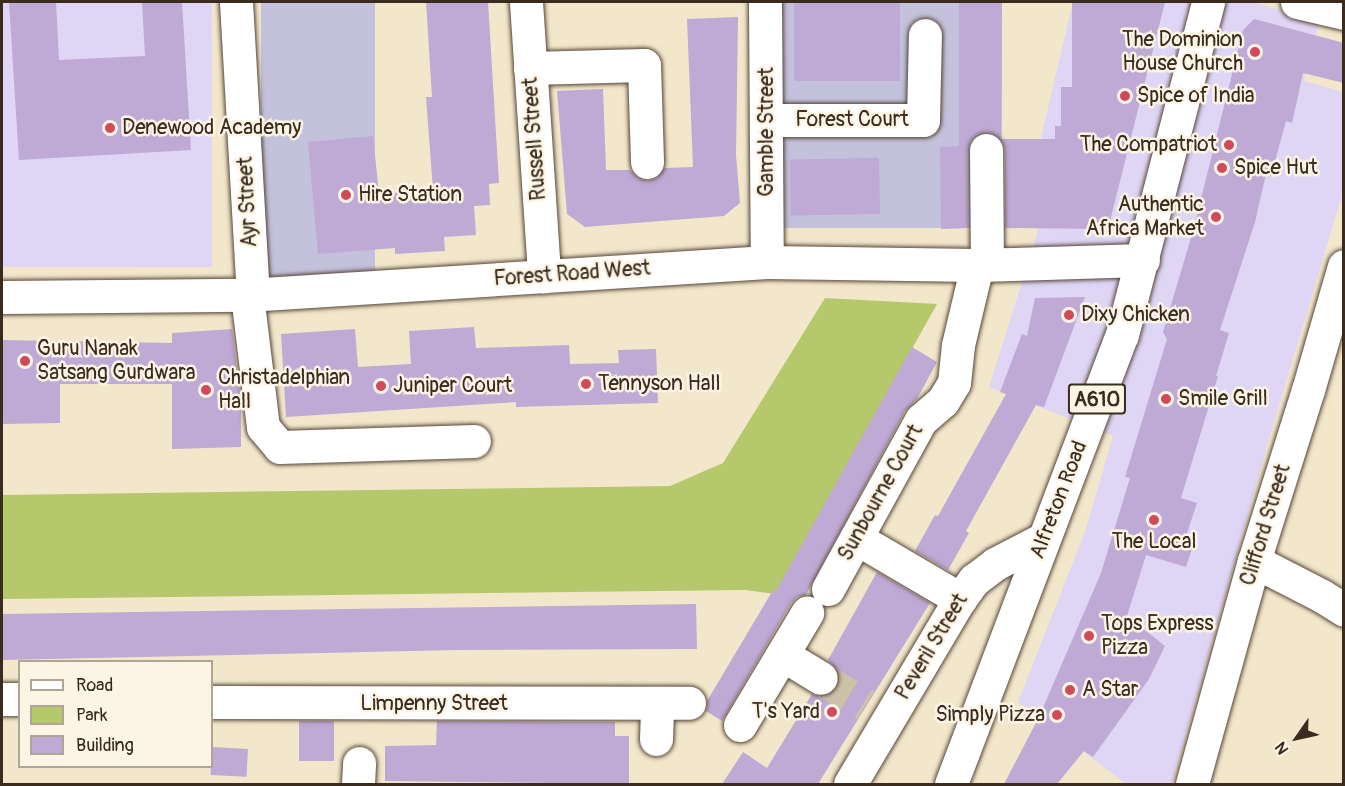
<!DOCTYPE html>
<html>
<head>
<meta charset="utf-8">
<style>
  body { margin:0 }
  #map { position:relative; width:1345px; height:786px; overflow:hidden; background:#f2e7cb; font-family:Pangolin,sans-serif }
  div>[style] { position:absolute }
  .built>* { inset:0; background:#dfd5f5; transform-origin:0 0 }
  .industrial>* { inset:0; background:#c3c1db; transform-origin:0 0 }
  .green>* { inset:0; background:#b5c86b }
  .building>* { inset:0; background:#bfa9d5; transform-origin:0 0 }
  .minor-tunnel>* { height:33px; margin-top:-16.5px; transform-origin:0; background:repeating-linear-gradient(90deg,#cdc1a8 0 33px,transparent 0 49px) }
  .roads { filter:drop-shadow(0 0 2px #564638) drop-shadow(0 0 2px #564638) }
  .minor>* { height:33px; margin:-16.5px; padding:0 16.5px; transform-origin:16.5px; border-radius:16.5px; background:#fff }
  .major>* { height:33px; margin:-16.5px; padding:0 16.5px; transform-origin:16.5px; border-radius:16.5px; background:#fff }
  .dots>* { width:16px; height:16px; translate:-50% -50%; box-sizing:border-box; border:3px solid #fcf5e5; border-radius:50% }
  span { translate:-50% -50%; white-space:nowrap; text-align:center; line-height:1.15; -webkit-text-stroke:5px #fcf5e5; paint-order:stroke }
  .shield-label span { padding:2px 4px; background:#fcf5e5; border:2px solid; border-radius:4px; -webkit-text-stroke-width:0 }
  .shield-label { font-size:20px; color:#3b2a1e; font-weight:700 }
  .poi-label { font-size:21px; color:#3b2a1e }
  .right { translate:-100% -50%; text-align:right }
  .left { translate:0 -50%; text-align:left }
  .street-label { font-size:21px; color:#3b2a1e }
  .frame { position:absolute; inset:0; border:3px solid #3b2a1e; pointer-events:none }
  .legend { position:absolute; left:18px; top:660px; width:195px; height:108px; box-sizing:border-box; background:#fcf5e5; border:2px solid #afa495; margin:0; padding:8px 10px; list-style:none; font-size:18px; color:#3b2a1e }
  .legend li { display:flex; align-items:center; gap:12px; height:30px }
  .legend b { width:30px; border:2px solid #afa495 }
  .north { position:absolute; left:1267px; top:708px; width:60px; height:60px; -webkit-text-stroke:4px #fcf5e5; paint-order:stroke; rotate:236deg; font-size:16px; font-weight:700; line-height:24px; text-align:center; color:#3b2a1e }
  .north::after { content:''; display:block; margin:auto; width:21px; height:27px; background:#3b2a1e; clip-path:polygon(50% 0,100% 100%,50% 72%,0 100%) }
</style>
</head>
<body>
<div id="map">
  <div class="built">
    <div style="left:2px;top:2px;width:210px;height:265px"></div>
    <div style="clip-path:polygon(1073px 2px,1252px 2px,1319px 21px,1304px 81px,1343px 92px,1343px 192px,1271px 432px,1172px 784px,1126px 784px,1018px 702px,1086px 529px,1113px 436px,989px 387px,1038px 231px,1038px 150px)"></div>
  </div>
  <div class="industrial">
    <div style="left:261px;top:2px;width:114px;height:278px"></div>
    <div style="left:781px;top:2px;width:221px;height:226px"></div>
  </div>
  <div class="green">
    <div style="clip-path:polygon(825px 298px,937px 304px,775px 594px,745px 590px,2px 599px,2px 495px,670px 486px,723px 463px)"></div>
  </div>
  <div class="building">
    <div style="clip-path:polygon(9px 2px,56px 2px,59px 60px,145px 56px,142px 2px,182px 2px,191px 150px,19px 160px)"></div>
    <div style="clip-path:polygon(426px 2px,488px 2px,499px 183px,489px 184px,490px 205px,474px 206px,476px 235px,444px 237px,445px 251px,395px 254px,395px 248px,318px 254px,308px 142px,373px 136px,379px 194px,433px 190px,426px 97px,432px 97px)"></div>
    <div style="left:794px;top:2px;width:106px;height:79px"></div>
    <div style="clip-path:polygon(959px 2px,1002px 2px,1001px 139px,1055px 139px,1055px 126px,1061px 126px,1061px 87px,1072px 87px,1072px 2px,1165px 2px,1108px 229px,1005px 228px,1005px 149px,1002px 141px,996px 134px,986px 131px,976px 134px,970px 140px,967px 150px,968px 228px,941px 229px,940px 147px,959px 146px)"></div>
    <div style="clip-path:polygon(738px 17px,736px 155px,740px 203px,724px 216px,585px 227px,567px 214px,557px 91px,603px 89px,606px 170px,630px 170px,638px 178px,648px 181px,657px 178px,664px 168px,693px 167px,687px 19px)"></div>
    <div style="clip-path:polygon(1254px 19px,1344px 43px,1344px 83px,1303px 73px,1292px 123px,1286px 121px,1271px 176px,1266px 174px,1255px 222px,1220px 330px,1229px 333px,1216px 376px,1218px 376px,1181px 498px,1197px 503px,1186px 536px,1195px 539px,1186px 567px,1146px 555px,1127px 616px,1165px 646px,1149px 679px,1093px 757px,1084px 751px,1057px 784px,1004px 784px,1039px 717px,1101px 573px,1130px 478px,1125px 477px,1167px 339px,1163px 332px,1193px 231px,1243px 30px)"></div>
    <div style="left:879px;top:158px;width:56px;height:89px;rotate:89deg"></div>
    <div style="clip-path:polygon(1085px 297px,1044px 407px,1036px 405px,966px 531px,969px 533px,948px 570px,915px 551px,935px 515px,938px 516px,1006px 394px,1000px 392px,1022px 334px,1027px 336px,1035px 298px)"></div>
    <div style="clip-path:polygon(474px 327px,476px 348px,569px 345px,570px 364px,619px 363px,618px 350px,656px 349px,658px 403px,516px 407px,516px 402px,286px 417px,281px 334px,355px 329px,358px 367px,411px 364px,409px 331px)"></div>
    <div style="clip-path:polygon(232px 329px,241px 402px,241px 447px,172px 449px,172px 384px,60px 384px,60px 423px,3px 424px,2px 340px,172px 343px,172px 333px)"></div>
    <div style="clip-path:polygon(912px 347px,937px 362px,917px 399px,905px 411px,806px 595px,797px 597px,791px 603px,722px 721px,706px 711px,707px 701px,773px 590px,776px 591px)"></div>
    <div style="clip-path:polygon(877px 572px,930px 603px,818px 784px,722px 784px,743px 752px,767px 768px,812px 694px,820px 697px,829px 695px,837px 688px,840px 679px,838px 670px,828px 660px)"></div>
    <div style="clip-path:polygon(696px 604px,697px 649px,457px 650px,2px 660px,2px 614px)"></div>
    <div style="left:299px;top:721px;width:35px;height:40px"></div>
    <div style="clip-path:polygon(437px 721px,615px 722px,615px 736px,629px 736px,629px 784px,385px 781px,385px 746px,436px 745px)"></div>
    <div style="left:212px;top:747px;width:36px;height:28px;rotate:3deg"></div>
  </div>
  <div class="minor-tunnel">
    <div style="left:821px;top:678px;width:52px;rotate:31deg"></div>
  </div>
  <div class="roads">
    <div class="minor">
      <div style="left:236px;top:2px;width:293px;rotate:86.7deg"></div>
      <div style="left:526px;top:2px;width:275px;rotate:86.2deg"></div>
      <div style="left:765px;top:2px;width:260px;rotate:89.6deg"></div>
      <div style="left:1297px;top:2px;width:48px;rotate:13.2deg"></div>
      <div style="left:530px;top:68px;width:114px;rotate:-1.5deg"></div>
      <div style="left:644px;top:65px;width:97px;rotate:88.2deg"></div>
      <div style="left:768px;top:120px;width:155px"></div>
      <div style="left:923px;top:120px;width:85px;rotate:-88.7deg"></div>
      <div style="left:986px;top:150px;width:115px;rotate:89.5deg"></div>
      <div style="left:247px;top:295px;width:133px;rotate:83.1deg"></div>
      <div style="left:263px;top:427px;width:26px;rotate:50deg"></div>
      <div style="left:280px;top:447px;width:194px;rotate:-1.8deg"></div>
      <div style="left:2px;top:297px;width:245px;rotate:-0.5deg"></div>
      <div style="left:247px;top:295px;width:521px;rotate:-3.63deg"></div>
      <div style="left:767px;top:262px;width:210px;rotate:0.8deg"></div>
      <div style="left:977px;top:265px;width:166px;rotate:-1.7deg"></div>
      <div style="left:856px;top:538px;width:121px;rotate:30.4deg"></div>
      <div style="left:1254px;top:561px;width:76px;rotate:27.2deg"></div>
      <div style="left:1322px;top:596px;width:26px;rotate:32deg"></div>
      <div style="left:828px;top:589px;width:193px;rotate:-61.2deg"></div>
      <div style="left:921px;top:420px;width:29px;rotate:-41deg"></div>
      <div style="left:943px;top:401px;width:21px;rotate:-59deg"></div>
      <div style="left:954px;top:383px;width:38px;rotate:-84deg"></div>
      <div style="left:958px;top:345px;width:82px;rotate:-76.6deg"></div>
      <div style="left:783px;top:655px;width:44px;rotate:31.2deg"></div>
      <div style="left:2px;top:699px;width:18px"></div>
      <div style="left:212px;top:702px;width:477px;rotate:0.1deg"></div>
      <div style="left:740px;top:725px;width:131px;rotate:-59.1deg"></div>
      <div style="left:656px;top:739px;width:35px;rotate:-88deg"></div>
      <div style="left:358px;top:784px;width:21px;rotate:-87deg"></div>
      <div style="left:850px;top:784px;width:215px;rotate:-59.3deg"></div>
      <div style="left:960px;top:599px;width:24px;rotate:-54deg"></div>
      <div style="left:974px;top:580px;width:26px;rotate:-37deg"></div>
      <div style="left:995px;top:564px;width:54px;rotate:-27.5deg"></div>
      <div style="left:1192px;top:784px;width:231px;rotate:-74.5deg"></div>
      <div style="left:1254px;top:561px;width:179px;rotate:-72.5deg"></div>
      <div style="left:1308px;top:390px;width:129px;rotate:-73.8deg"></div>
    </div>
    <div class="major">
      <div style="left:951px;top:784px;width:480px;rotate:-69.2deg"></div>
      <div style="left:1122px;top:335px;width:344px;rotate:-75.5deg"></div>
    </div>
  </div>
  <div class="dots">
    <div style="left:1255px;top:52px;background:#d1495b"></div>
    <div style="left:1125px;top:96px;background:#d1495b"></div>
    <div style="left:110px;top:128px;background:#d1495b"></div>
    <div style="left:1229px;top:145px;background:#d1495b"></div>
    <div style="left:1222px;top:168px;background:#d1495b"></div>
    <div style="left:346px;top:195px;background:#d1495b"></div>
    <div style="left:1216px;top:217px;background:#d1495b"></div>
    <div style="left:1069px;top:315px;background:#d1495b"></div>
    <div style="left:25px;top:361px;background:#d1495b"></div>
    <div style="left:586px;top:384px;background:#d1495b"></div>
    <div style="left:381px;top:386px;background:#d1495b"></div>
    <div style="left:206px;top:390px;background:#d1495b"></div>
    <div style="left:1166px;top:399px;background:#d1495b"></div>
    <div style="left:1154px;top:520px;background:#d1495b"></div>
    <div style="left:1089px;top:636px;background:#d1495b"></div>
    <div style="left:1070px;top:690px;background:#d1495b"></div>
    <div style="left:832px;top:712px;background:#d1495b"></div>
    <div style="left:1057px;top:715px;background:#d1495b"></div>
  </div>
  <div class="shield-label">
    <span style="left:1097px;top:399px">A610</span>
  </div>
  <div class="poi-label">
    <span class="right" style="left:1243px;top:52px">The Dominion<br>House Church</span>
    <span class="left" style="left:1137px;top:96px">Spice of India</span>
    <span class="left" style="left:122px;top:128px">Denewood Academy</span>
    <span class="right" style="left:1217px;top:145px">The Compatriot</span>
    <span class="left" style="left:1234px;top:168px">Spice Hut</span>
    <span class="left" style="left:358px;top:195px">Hire Station</span>
    <span class="right" style="left:1204px;top:217px">Authentic<br>Africa Market</span>
    <span class="left" style="left:1081px;top:315px">Dixy Chicken</span>
    <span class="left" style="left:37px;top:361px">Guru Nanak<br>Satsang Gurdwara</span>
    <span class="left" style="left:218px;top:390px">Christadelphian<br>Hall</span>
    <span class="left" style="left:598px;top:384px">Tennyson Hall</span>
    <span class="left" style="left:393px;top:386px">Juniper Court</span>
    <span class="left" style="left:1178px;top:399px">Smile Grill</span>
    <span style="left:1154px;top:542px">The Local</span>
    <span class="left" style="left:1101px;top:636px">Tops Express<br>Pizza</span>
    <span class="left" style="left:1082px;top:690px">A Star</span>
    <span class="right" style="left:820px;top:712px">T's Yard</span>
    <span class="right" style="left:1045px;top:715px">Simply Pizza</span>
  </div>
  <div class="street-label">
    <span style="left:852px;top:120px">Forest Court</span>
    <span style="left:767px;top:132px;rotate:-90deg">Gamble Street</span>
    <span style="left:535px;top:139px;rotate:-94deg">Russell Street</span>
    <span style="left:248px;top:202px;rotate:-93deg">Ayr Street</span>
    <span style="left:572px;top:274px;rotate:-4deg">Forest Road West</span>
    <span style="left:881px;top:493px;rotate:-61deg">Sunbourne Court</span>
    <span style="left:1059px;top:500px;rotate:-69deg">Alfreton Road</span>
    <span style="left:1266px;top:525px;rotate:-73deg">Clifford Street</span>
    <span style="left:932px;top:647px;rotate:-59deg">Peveril Street</span>
    <span style="left:434px;top:704px">Limpenny Street</span>
  </div>
  <div class="frame"></div>
  <ul class="legend">
  <li><b style="height:8px;background:#fff"></b>Road</li>
  <li><b style="height:16px;background:#b5c86b"></b>Park</li>
  <li><b style="height:16px;background:#bfa9d5"></b>Building</li>
  </ul>
  <div class="north">N</div>
</div>
</body>
</html>
